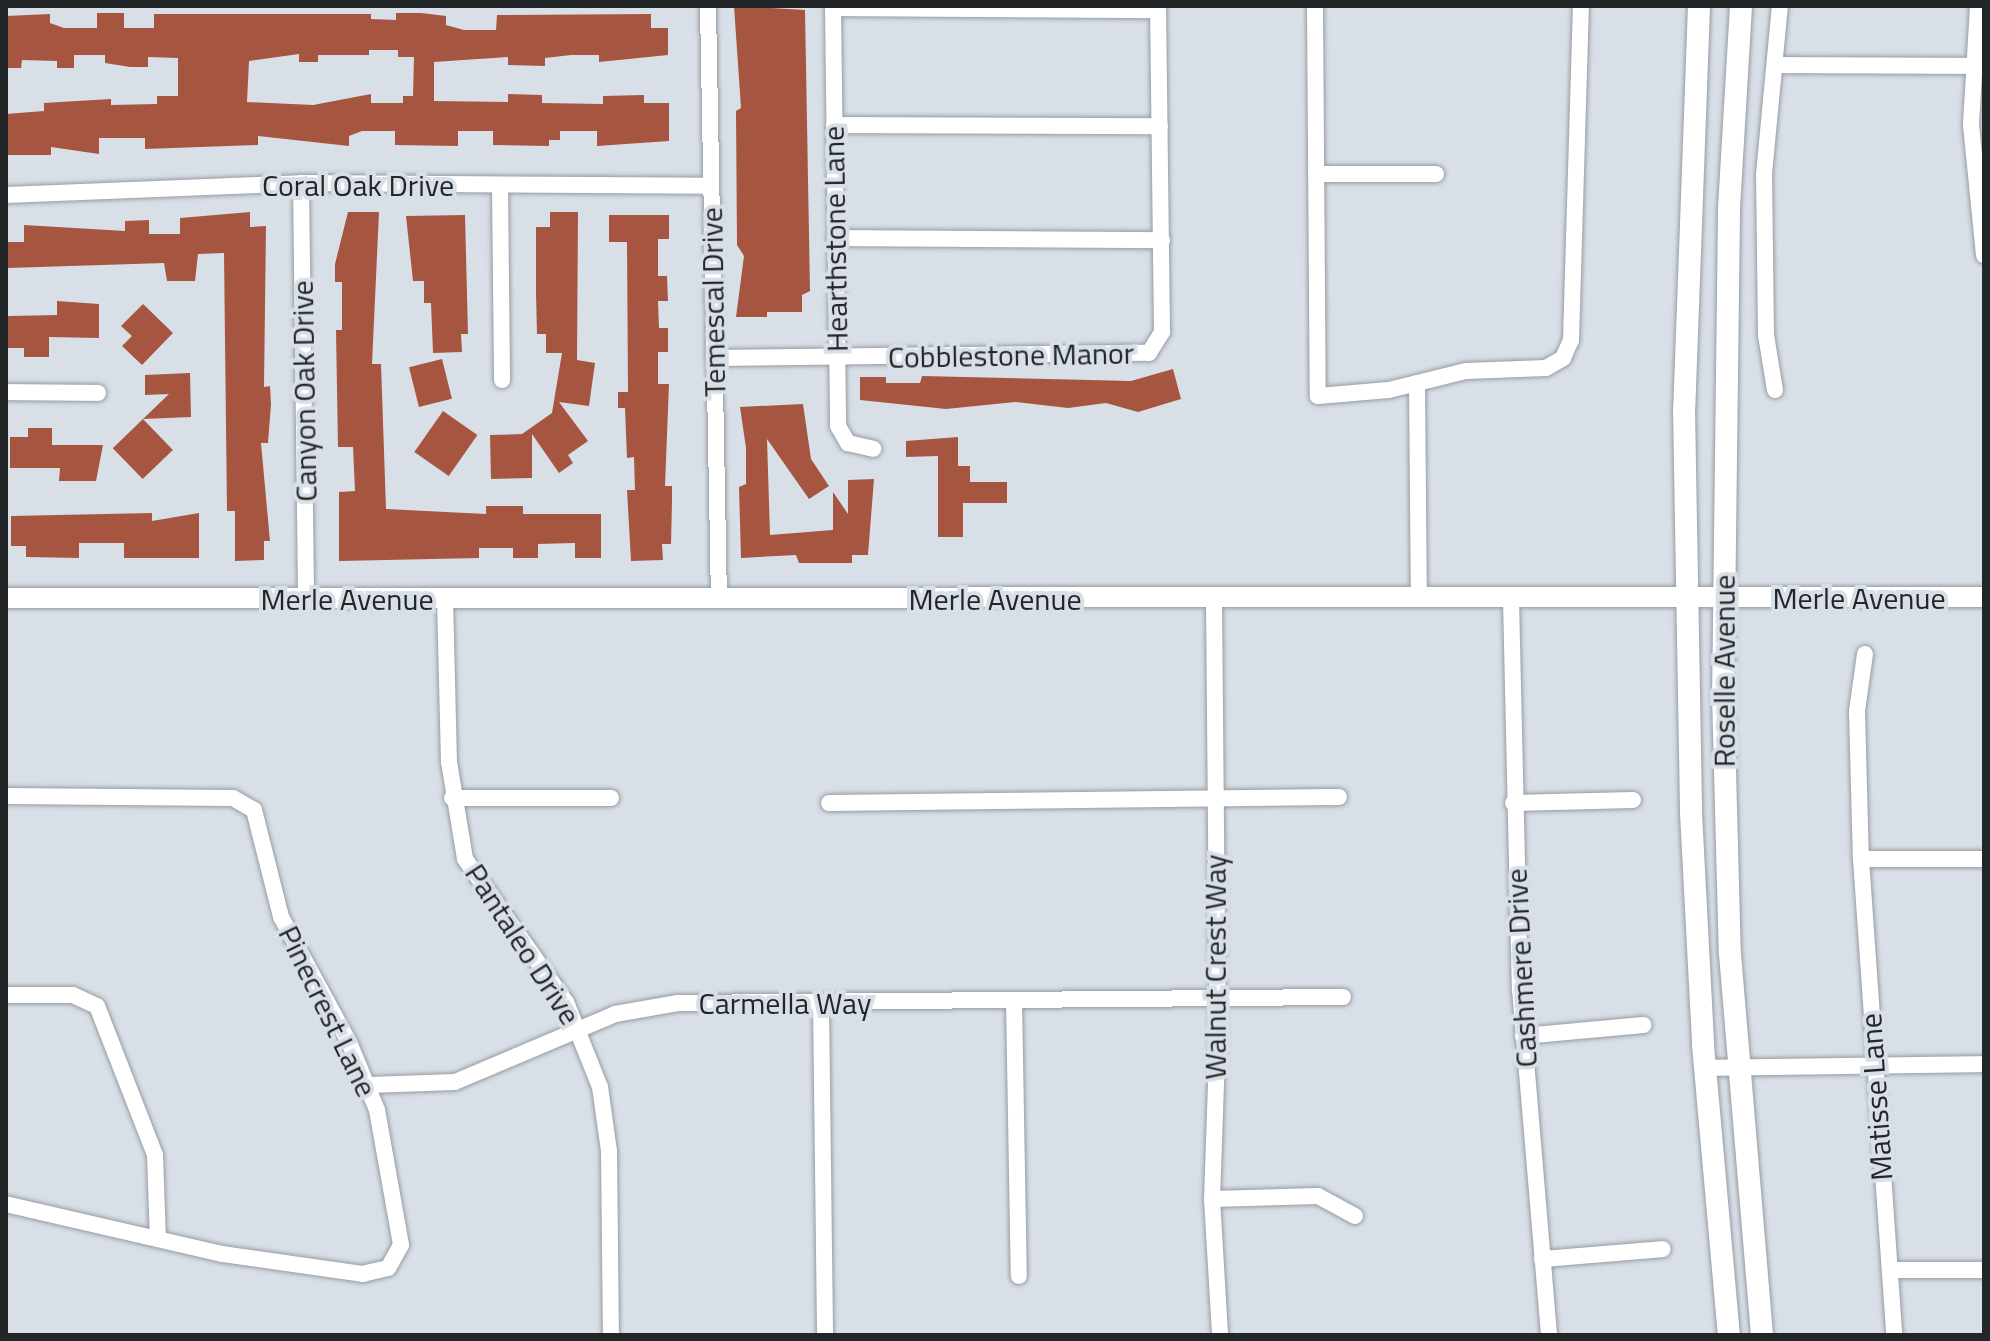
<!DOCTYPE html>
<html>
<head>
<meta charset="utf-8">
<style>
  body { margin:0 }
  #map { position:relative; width:1990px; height:1341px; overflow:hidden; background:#d8dfe7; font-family:"Titillium Web",sans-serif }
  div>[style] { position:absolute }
  .building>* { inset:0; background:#a65640; transform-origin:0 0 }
  .roads { filter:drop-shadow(0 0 2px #969ca3) drop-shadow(0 0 2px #969ca3) }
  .minor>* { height:16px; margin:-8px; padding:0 8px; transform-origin:8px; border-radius:8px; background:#fff }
  .tertiary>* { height:20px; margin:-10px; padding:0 10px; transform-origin:10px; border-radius:10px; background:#fff }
  .secondary>* { height:22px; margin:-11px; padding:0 11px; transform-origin:11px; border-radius:11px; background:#fff }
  span { translate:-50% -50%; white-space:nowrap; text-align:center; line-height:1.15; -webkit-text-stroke:8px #d8dfe7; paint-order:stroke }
  .street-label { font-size:30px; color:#232629 }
  .frame { position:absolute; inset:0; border:8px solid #232629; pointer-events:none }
</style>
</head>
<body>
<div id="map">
  <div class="building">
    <div style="clip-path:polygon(734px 6px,805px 10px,810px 291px,802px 295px,802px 312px,767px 312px,767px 317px,736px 317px,744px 256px,737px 245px,736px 111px,741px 108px)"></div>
    <div style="clip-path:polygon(evenodd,97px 13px,124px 13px,124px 28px,154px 28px,154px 14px,371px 14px,371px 19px,396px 20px,396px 13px,421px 13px,446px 16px,446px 25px,464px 30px,496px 30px,497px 15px,651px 14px,651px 28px,668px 28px,668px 55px,599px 62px,599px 55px,571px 55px,545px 58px,545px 66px,508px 65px,508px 57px,434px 62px,434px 101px,508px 102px,508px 94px,542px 95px,542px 103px,603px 104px,603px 96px,644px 95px,644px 103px,669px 103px,669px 141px,597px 146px,597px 131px,560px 131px,560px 140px,549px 140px,549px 146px,493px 145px,493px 131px,458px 131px,458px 146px,395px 145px,395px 131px,362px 131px,349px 136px,349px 146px,258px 136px,258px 145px,145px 149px,145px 138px,99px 138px,99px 154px,51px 147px,51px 155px,6px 155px,6px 114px,44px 111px,44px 103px,111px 99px,111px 105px,157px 104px,157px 96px,178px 96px,178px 58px,148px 57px,148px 67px,130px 67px,105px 63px,105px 55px,74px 55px,74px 68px,57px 68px,57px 61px,22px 60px,21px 68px,6px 68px,6px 16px,50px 14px,50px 23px,64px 28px,97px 28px,97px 13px,369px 50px,398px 50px,398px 57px,414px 57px,413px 96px,403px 96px,403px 103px,371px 103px,371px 94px,313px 105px,247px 102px,249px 61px,299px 54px,299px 62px,318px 62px,318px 55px,369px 55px,369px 50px)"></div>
    <div style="clip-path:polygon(250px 212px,250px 227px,266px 226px,264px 387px,270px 386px,271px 404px,268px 443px,261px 443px,270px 541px,264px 541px,264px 560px,235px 561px,235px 511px,227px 511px,224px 253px,198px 254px,195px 281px,167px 281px,164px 263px,8px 268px,8px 242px,24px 242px,24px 225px,125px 231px,125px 221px,149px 220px,149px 234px,180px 234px,180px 218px)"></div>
    <div style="clip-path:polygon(348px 212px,379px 212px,372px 364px,381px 364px,386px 509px,486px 514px,486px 506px,523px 506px,523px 514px,601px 514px,601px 558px,575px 558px,575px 543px,538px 544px,538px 558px,513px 558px,513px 548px,479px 548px,479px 558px,339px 561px,339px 492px,355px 491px,353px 447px,338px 447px,336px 330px,342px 330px,342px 282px,335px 282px,335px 264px)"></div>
    <div style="clip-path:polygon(550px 212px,578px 212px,577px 360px,595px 363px,589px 406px,559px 402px,588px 441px,568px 455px,573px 463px,559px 473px,532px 434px,532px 478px,491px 479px,490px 435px,522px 434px,552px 413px,562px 353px,546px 353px,546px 334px,537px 334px,536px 294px,536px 227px,550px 227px)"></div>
    <div style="clip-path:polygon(465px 215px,468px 334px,461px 334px,462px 352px,433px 353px,431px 303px,424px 303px,424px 281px,413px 281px,406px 216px)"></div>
    <div style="clip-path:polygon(609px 215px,669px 215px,669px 239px,658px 239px,658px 276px,667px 276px,668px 301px,658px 301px,659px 328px,668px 328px,668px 352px,658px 352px,658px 384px,669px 384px,665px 486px,672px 486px,672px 502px,671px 544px,662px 544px,663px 560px,631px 561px,627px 490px,635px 490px,634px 457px,627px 458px,625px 408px,618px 408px,618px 392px,628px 392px,627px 242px,609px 242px)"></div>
    <div style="clip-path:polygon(57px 301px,99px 304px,99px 338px,49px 337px,49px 357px,24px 357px,24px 348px,8px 348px,8px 316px,57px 315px)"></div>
    <div style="clip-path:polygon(143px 304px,173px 333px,142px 365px,122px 346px,132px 336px,121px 326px)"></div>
    <div style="left:442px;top:359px;width:41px;height:34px;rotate:76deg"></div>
    <div style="clip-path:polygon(1173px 369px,1181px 399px,1138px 412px,1106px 403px,1068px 408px,1015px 402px,946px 409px,860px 400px,860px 377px,886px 377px,886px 383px,920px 383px,922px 376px,1131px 381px)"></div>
    <div style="clip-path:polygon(190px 373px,191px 417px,143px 419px,169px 394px,145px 395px,145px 375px)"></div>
    <div style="clip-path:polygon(803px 404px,811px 459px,829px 486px,809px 499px,767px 439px,770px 535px,833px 530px,833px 492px,848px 514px,848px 480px,874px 479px,868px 555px,852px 555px,852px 563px,799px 563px,796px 555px,741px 558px,739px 487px,746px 484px,746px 448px,740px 407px)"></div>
    <div style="left:443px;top:411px;width:42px;height:50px;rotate:35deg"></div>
    <div style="left:143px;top:419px;width:43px;height:42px;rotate:46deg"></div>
    <div style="clip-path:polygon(28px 428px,52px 428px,52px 445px,103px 445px,96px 481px,59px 481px,60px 468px,10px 468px,10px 437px,28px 437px)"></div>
    <div style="clip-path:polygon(958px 437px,958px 466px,970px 466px,970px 482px,1007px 482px,1007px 503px,963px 503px,963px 537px,938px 537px,938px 456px,906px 457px,906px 441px)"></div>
    <div style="clip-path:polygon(152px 513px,152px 521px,199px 513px,199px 558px,124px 558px,124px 543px,79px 543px,79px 558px,26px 557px,26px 546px,11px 546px,11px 516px)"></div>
  </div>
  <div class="roads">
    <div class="minor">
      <div style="left:708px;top:6px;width:593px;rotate:88.94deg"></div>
      <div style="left:833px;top:6px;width:420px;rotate:89.3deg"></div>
      <div style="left:838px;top:426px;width:20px;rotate:60deg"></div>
      <div style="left:848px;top:443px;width:26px;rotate:13deg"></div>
      <div style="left:1315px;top:6px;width:390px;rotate:89.6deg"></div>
      <div style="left:1318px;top:396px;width:71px;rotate:-4.8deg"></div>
      <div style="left:1389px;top:390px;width:79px;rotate:-13.9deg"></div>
      <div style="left:1466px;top:371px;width:80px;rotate:-2.1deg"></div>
      <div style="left:1546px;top:368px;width:20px;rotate:-30deg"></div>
      <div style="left:1563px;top:358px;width:20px;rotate:-66deg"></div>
      <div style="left:1571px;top:340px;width:334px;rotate:-88.3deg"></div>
      <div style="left:1978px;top:6px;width:119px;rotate:93.4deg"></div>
      <div style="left:1971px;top:125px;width:131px;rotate:84.3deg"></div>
      <div style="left:833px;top:8px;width:325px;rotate:0.4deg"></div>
      <div style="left:1776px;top:65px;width:206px;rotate:0.3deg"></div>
      <div style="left:834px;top:125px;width:326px;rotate:0.2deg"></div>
      <div style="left:1316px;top:174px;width:120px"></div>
      <div style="left:301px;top:183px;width:415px;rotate:89.3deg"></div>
      <div style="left:500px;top:185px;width:195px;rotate:89.4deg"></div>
      <div style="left:6px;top:195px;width:295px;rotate:-2.3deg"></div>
      <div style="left:301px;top:183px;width:410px;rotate:0.4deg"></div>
      <div style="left:835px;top:238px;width:327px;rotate:0.4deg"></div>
      <div style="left:714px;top:358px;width:435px;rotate:-0.7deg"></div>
      <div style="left:1149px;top:353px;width:25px;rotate:-58deg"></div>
      <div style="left:1162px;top:332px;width:326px;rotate:-90.7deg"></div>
      <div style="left:1417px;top:383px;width:216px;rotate:89.5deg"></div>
      <div style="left:1775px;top:390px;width:56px;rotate:-99.3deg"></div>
      <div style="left:1766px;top:335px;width:161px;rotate:-90.7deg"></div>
      <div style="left:1764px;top:174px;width:169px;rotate:-84.6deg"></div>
      <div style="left:6px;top:392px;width:92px;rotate:0.6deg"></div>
      <div style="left:445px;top:599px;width:163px;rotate:88.6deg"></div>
      <div style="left:449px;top:762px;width:98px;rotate:80.6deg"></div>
      <div style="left:465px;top:859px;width:175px;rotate:54.8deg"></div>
      <div style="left:566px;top:1002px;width:92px;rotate:68.2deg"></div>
      <div style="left:600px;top:1087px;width:65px;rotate:82deg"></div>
      <div style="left:609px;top:1151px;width:184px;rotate:89.4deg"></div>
      <div style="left:1214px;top:599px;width:428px;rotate:89.5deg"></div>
      <div style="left:1218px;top:1027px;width:172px;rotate:92deg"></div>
      <div style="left:1212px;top:1199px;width:136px;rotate:86.6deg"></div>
      <div style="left:1511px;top:599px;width:390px;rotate:88.7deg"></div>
      <div style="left:1520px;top:989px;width:347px;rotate:85.2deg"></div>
      <div style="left:1865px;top:654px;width:58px;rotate:98deg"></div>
      <div style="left:1857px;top:711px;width:148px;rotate:88.5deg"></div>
      <div style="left:1861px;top:859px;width:477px;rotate:86deg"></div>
      <div style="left:6px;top:796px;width:227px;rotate:0.5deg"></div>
      <div style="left:233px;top:798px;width:24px;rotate:30deg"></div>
      <div style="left:254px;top:810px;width:110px;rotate:75.8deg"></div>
      <div style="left:281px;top:917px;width:142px;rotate:61.5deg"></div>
      <div style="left:349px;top:1042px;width:74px;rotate:67.6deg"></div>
      <div style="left:377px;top:1110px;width:137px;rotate:79.9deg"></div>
      <div style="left:401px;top:1245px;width:26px;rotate:119deg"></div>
      <div style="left:388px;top:1268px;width:26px;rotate:167deg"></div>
      <div style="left:363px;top:1274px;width:142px;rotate:-171.9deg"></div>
      <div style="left:222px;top:1254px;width:222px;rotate:-167deg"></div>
      <div style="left:452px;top:798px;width:159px"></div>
      <div style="left:829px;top:803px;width:510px;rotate:-0.67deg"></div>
      <div style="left:1513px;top:803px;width:120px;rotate:-1.4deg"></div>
      <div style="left:1861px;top:859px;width:123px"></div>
      <div style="left:6px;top:995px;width:67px"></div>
      <div style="left:73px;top:995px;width:26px;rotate:25deg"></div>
      <div style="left:97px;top:1006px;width:160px;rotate:68.7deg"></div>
      <div style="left:155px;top:1155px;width:84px;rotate:88deg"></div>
      <div style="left:1014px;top:1001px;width:275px;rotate:89deg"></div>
      <div style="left:821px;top:1003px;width:332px;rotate:89.3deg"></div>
      <div style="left:1523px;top:1036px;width:121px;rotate:-5.2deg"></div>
      <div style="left:1706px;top:1068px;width:278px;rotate:-0.8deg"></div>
      <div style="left:368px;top:1085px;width:87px;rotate:-2deg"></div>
      <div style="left:455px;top:1082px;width:174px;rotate:-23deg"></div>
      <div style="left:615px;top:1014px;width:64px;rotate:-9.9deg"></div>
      <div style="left:678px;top:1003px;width:665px;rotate:-0.52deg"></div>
      <div style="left:1212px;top:1199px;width:106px;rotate:-1.6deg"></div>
      <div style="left:1318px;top:1196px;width:42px;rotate:28.4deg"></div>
      <div style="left:1542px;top:1259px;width:121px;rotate:-4.7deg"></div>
      <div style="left:1890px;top:1270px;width:94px"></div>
    </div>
    <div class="tertiary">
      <div style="left:6px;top:598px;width:1978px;rotate:-0.03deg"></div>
    </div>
    <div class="secondary">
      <div style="left:1699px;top:6px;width:402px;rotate:92.1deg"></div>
      <div style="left:1684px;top:408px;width:405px;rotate:89deg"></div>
      <div style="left:1691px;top:813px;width:232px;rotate:87deg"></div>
      <div style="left:1703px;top:1045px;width:291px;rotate:84.9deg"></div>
      <div style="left:1741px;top:6px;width:205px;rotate:93.4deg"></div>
      <div style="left:1729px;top:211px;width:483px;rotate:90.7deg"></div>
      <div style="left:1723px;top:694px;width:260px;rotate:88.5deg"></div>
      <div style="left:1730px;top:954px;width:382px;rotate:85.2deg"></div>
    </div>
  </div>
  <div class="street-label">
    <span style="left:358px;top:185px">Coral Oak Drive</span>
    <span style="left:835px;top:239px;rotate:-91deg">Hearthstone Lane</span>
    <span style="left:713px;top:302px;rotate:-91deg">Temescal Drive</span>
    <span style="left:1011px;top:355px;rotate:-1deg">Cobblestone Manor</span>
    <span style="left:304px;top:391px;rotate:-91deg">Canyon Oak Drive</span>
    <span style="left:1859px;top:598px">Merle Avenue</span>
    <span style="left:347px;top:599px">Merle Avenue</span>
    <span style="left:995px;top:599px">Merle Avenue</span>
    <span style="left:1724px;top:671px;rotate:-90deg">Roselle Avenue</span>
    <span style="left:523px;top:944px;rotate:57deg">Pantaleo Drive</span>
    <span style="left:1215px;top:967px;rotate:-90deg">Walnut Crest Way</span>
    <span style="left:1521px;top:968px;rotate:-93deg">Cashmere Drive</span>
    <span style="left:785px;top:1003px">Carmella Way</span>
    <span style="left:328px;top:1011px;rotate:64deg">Pinecrest Lane</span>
    <span style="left:1876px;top:1097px;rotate:-94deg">Matisse Lane</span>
  </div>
  <div class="frame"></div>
</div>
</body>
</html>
